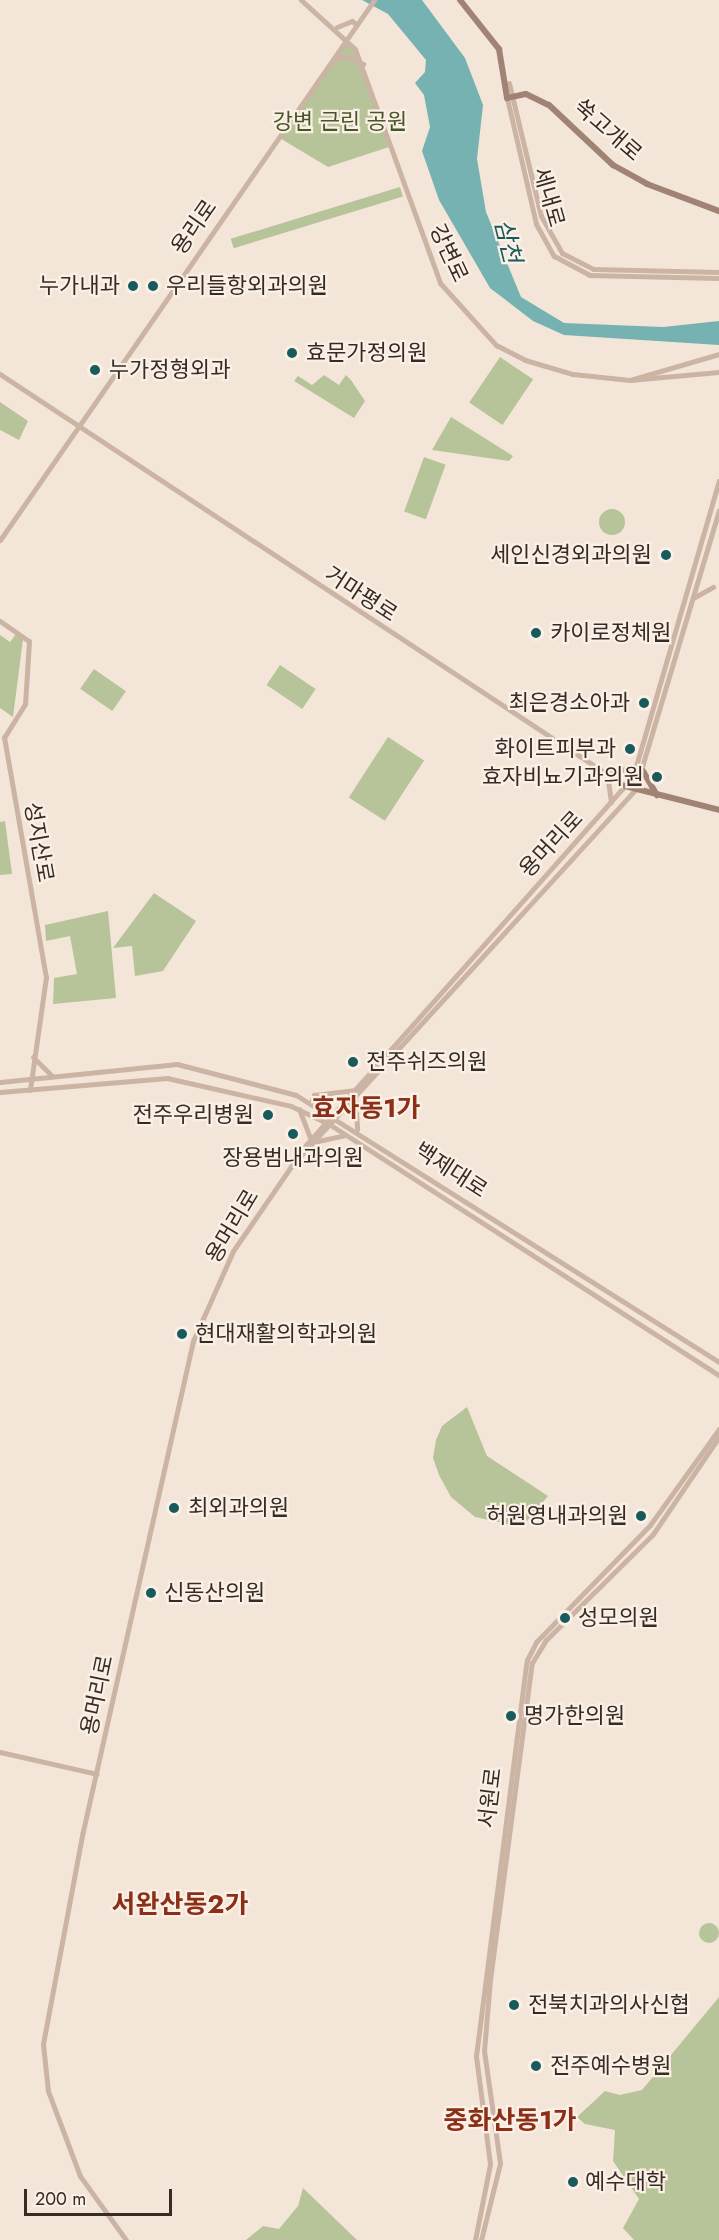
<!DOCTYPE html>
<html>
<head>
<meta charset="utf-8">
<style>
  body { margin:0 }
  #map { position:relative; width:719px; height:2240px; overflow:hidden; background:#f3e6d9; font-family:Jost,"Noto Sans KR",sans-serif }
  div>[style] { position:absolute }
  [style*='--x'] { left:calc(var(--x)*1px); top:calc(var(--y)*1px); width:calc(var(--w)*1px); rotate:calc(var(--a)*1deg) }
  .green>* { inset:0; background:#b7c398; transform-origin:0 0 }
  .round { border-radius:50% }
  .water>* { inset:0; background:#76b2b2 }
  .tertiary>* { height:5px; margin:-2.5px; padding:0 2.5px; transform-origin:2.5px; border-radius:2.5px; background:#ccb4a4 }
  .secondary>* { height:6px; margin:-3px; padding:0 3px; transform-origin:3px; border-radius:3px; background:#a08375 }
  .dots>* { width:16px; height:16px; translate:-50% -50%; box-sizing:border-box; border:3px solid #fbf0e6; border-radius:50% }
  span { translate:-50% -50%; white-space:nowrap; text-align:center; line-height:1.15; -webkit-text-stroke:4.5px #fbf0e6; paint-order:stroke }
  .park-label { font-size:22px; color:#495728 }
  .street-label { font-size:22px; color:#372b26 }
  .poi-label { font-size:22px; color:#372b26 }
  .right { translate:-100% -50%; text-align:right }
  .left { translate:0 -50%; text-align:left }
  .water-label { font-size:24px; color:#195b5c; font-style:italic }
  .quarter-label { font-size:26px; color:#8c2f19; font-weight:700 }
  .scale { position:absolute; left:24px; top:2189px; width:148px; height:27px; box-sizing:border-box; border:3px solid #372b26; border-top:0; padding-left:8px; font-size:18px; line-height:21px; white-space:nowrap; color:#372b26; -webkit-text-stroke:4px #fbf0e6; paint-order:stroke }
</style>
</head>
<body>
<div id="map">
  <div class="green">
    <div style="clip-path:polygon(348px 40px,365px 69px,389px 147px,328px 167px,278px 137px)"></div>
    <div style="left:400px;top:187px;width:10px;height:177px;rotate:73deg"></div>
    <div style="left:500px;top:357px;width:40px;height:55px;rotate:34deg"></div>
    <div style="clip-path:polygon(324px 375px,339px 385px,346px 375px,351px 380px,365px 401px,354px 418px,294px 381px,298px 376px,312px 385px)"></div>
    <div style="clip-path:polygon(0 402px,28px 421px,19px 440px,0 430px)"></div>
    <div style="clip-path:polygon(451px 417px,513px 456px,509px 461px,432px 450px)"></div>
    <div style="left:424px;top:457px;width:23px;height:58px;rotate:20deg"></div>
    <div class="round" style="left:599px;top:509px;width:26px;height:26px"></div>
    <div style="clip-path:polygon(16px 634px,23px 639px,13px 717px,0 708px,0 635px,10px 642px)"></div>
    <div style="left:280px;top:665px;width:43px;height:24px;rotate:34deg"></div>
    <div style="left:94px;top:669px;width:39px;height:24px;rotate:35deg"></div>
    <div style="left:388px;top:737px;width:43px;height:72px;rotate:33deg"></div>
    <div style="clip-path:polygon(5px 821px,12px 874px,0 875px,0 822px)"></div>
    <div style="clip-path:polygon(154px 893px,196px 921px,163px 971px,135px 976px,132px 946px,113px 948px)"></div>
    <div style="clip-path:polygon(108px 911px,116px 998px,53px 1004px,54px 978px,77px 974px,70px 936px,46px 941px,45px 925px)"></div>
    <div style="clip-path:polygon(467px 1407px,487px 1456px,548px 1496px,522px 1527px,475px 1517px,451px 1497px,439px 1475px,433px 1458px,436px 1440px,442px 1426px)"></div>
    <div class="round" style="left:699px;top:1923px;width:20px;height:20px"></div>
    <div style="clip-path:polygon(719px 1997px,719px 2240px,634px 2240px,623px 2228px,639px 2199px,613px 2161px,615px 2130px,585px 2124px,577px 2117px,605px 2091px,620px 2095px,642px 2090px)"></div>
    <div style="clip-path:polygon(303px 2188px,357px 2240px,246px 2240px,263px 2226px,279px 2229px,298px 2206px)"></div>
  </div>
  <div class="water">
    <div style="clip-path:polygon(362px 0,422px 0,465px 58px,483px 105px,477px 159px,486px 212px,521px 297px,564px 323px,663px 327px,719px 321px,719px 345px,564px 335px,533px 321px,490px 288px,439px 200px,422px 151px,430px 127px,424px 95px,415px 83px,425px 72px,426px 60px,388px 14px)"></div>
  </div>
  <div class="tertiary">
    <div style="--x:301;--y:0;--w:73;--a:42.2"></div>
    <div style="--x:355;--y:49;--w:249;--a:70"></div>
    <div style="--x:440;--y:283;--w:84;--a:47.9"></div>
    <div style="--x:496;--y:345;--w:33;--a:27"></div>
    <div style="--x:525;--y:360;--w:50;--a:16.3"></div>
    <div style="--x:573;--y:374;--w:57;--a:6"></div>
    <div style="--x:630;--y:380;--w:89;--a:-5.1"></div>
    <div style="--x:337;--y:27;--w:16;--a:-22"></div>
    <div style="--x:352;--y:21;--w:6;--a:39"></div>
    <div style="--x:334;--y:59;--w:12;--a:-14"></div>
    <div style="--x:346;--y:56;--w:19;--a:25"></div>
    <div style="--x:509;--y:83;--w:137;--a:76.5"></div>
    <div style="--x:541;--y:216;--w:43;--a:60.4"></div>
    <div style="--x:562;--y:253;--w:35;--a:27"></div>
    <div style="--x:593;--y:269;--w:126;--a:1.4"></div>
    <div style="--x:507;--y:98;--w:129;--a:77"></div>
    <div style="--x:536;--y:224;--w:37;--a:61"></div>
    <div style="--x:554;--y:256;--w:40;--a:28"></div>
    <div style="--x:589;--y:275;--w:130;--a:1.3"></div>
    <div style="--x:0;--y:374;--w:749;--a:33.39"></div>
    <div style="--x:630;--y:380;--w:93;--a:-16.3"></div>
    <div style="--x:0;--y:540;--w:657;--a:-55.29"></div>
    <div style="--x:693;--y:598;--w:23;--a:-29"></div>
    <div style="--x:0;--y:621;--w:35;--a:35"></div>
    <div style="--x:29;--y:641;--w:63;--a:93.6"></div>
    <div style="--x:25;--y:704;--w:39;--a:122"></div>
    <div style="--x:4;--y:737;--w:244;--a:80.1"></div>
    <div style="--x:46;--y:977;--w:114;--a:98.1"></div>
    <div style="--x:611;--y:802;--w:28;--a:-98"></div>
    <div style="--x:607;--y:774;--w:30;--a:-15"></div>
    <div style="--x:33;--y:1057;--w:27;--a:45"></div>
    <div style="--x:0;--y:1082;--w:178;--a:-5.8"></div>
    <div style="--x:177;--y:1064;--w:123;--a:14.6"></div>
    <div style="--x:296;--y:1095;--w:500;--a:32.26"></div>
    <div style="--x:0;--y:1092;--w:168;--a:-4.8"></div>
    <div style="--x:167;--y:1078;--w:127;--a:12.7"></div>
    <div style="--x:291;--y:1106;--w:42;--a:25.3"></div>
    <div style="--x:329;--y:1124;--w:464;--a:32.8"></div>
    <div style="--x:355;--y:1098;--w:31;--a:86"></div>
    <div style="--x:311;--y:1102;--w:8;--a:-67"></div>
    <div style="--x:314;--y:1095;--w:38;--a:-7"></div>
    <div style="--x:299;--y:1109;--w:30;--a:69"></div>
    <div style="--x:313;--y:1142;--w:33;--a:-12"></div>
    <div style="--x:297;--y:1155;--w:494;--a:-48.4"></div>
    <div style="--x:625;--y:786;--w:23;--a:-61"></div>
    <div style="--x:636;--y:766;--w:297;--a:-73.8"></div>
    <div style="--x:0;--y:1752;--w:99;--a:12.8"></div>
    <div style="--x:126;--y:2240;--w:79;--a:-125.7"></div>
    <div style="--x:80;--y:2176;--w:91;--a:-110.6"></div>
    <div style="--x:48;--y:2091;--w:47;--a:-96.1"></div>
    <div style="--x:43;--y:2044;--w:217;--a:-79.4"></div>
    <div style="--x:83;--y:1831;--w:502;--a:-77.35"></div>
    <div style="--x:193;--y:1341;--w:98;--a:-66"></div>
    <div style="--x:233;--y:1251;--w:104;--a:-55.5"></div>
    <div style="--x:292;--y:1165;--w:508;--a:-47.55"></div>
    <div style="--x:635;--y:790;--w:292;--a:-73.3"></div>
    <div style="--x:475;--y:2240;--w:77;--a:-78.8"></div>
    <div style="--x:490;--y:2164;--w:109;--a:-97.4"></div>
    <div style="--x:476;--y:2056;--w:399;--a:-82.7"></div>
    <div style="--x:527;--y:1660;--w:20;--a:-63"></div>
    <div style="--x:536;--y:1642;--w:163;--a:-45.7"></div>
    <div style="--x:650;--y:1525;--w:118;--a:-54.3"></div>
    <div style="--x:481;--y:2240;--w:79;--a:-76.1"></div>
    <div style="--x:500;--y:2163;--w:113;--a:-98.1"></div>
    <div style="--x:484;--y:2051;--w:71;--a:-85.2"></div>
    <div style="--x:490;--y:1980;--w:320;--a:-82.5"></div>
    <div style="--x:532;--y:1663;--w:27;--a:-59"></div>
    <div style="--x:546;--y:1640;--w:151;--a:-44.7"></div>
    <div style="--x:653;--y:1534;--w:117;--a:-55.8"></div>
  </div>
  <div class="secondary">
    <div style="--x:460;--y:0;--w:63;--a:51.5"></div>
    <div style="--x:499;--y:49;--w:50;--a:80.7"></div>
    <div style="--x:507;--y:98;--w:19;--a:-12"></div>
    <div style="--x:526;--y:94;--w:25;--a:26"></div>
    <div style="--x:549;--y:105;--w:88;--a:43.2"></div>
    <div style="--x:613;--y:165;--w:39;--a:29"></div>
    <div style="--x:647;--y:184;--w:77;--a:20.6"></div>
    <div style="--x:643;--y:771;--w:28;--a:60"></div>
    <div style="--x:625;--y:786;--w:97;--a:14.3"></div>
  </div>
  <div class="dots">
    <div style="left:133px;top:286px;background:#195b5c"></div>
    <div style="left:153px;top:286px;background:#195b5c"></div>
    <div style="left:292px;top:353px;background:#195b5c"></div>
    <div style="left:95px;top:370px;background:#195b5c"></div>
    <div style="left:666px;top:555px;background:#195b5c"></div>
    <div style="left:536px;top:633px;background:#195b5c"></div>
    <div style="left:644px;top:703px;background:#195b5c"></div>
    <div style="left:630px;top:749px;background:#195b5c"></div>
    <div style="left:657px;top:777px;background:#195b5c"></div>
    <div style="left:353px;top:1062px;background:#195b5c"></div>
    <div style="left:268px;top:1115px;background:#195b5c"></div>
    <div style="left:293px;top:1134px;background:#195b5c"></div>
    <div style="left:182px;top:1334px;background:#195b5c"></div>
    <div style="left:174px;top:1508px;background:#195b5c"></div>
    <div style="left:641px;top:1516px;background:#195b5c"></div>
    <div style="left:151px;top:1593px;background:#195b5c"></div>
    <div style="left:565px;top:1618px;background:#195b5c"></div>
    <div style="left:511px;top:1716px;background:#195b5c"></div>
    <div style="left:514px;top:2005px;background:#195b5c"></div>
    <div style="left:536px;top:2066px;background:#195b5c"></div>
    <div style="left:573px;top:2182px;background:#195b5c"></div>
  </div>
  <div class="park-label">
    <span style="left:340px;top:122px">강변 근린 공원</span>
  </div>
  <div class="street-label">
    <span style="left:608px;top:130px;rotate:41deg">쑥고개로</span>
    <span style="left:549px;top:197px;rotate:74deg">세내로</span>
    <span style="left:194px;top:227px;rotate:-55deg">용리로</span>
    <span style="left:449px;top:253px;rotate:65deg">강변로</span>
    <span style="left:361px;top:594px;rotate:33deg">거마평로</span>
    <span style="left:39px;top:842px;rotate:80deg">성지산로</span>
    <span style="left:551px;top:844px;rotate:-47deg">용머리로</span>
    <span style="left:451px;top:1170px;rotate:33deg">백제대로</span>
    <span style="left:232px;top:1226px;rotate:-59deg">용머리로</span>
    <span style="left:97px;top:1695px;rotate:-78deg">용머리로</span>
    <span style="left:490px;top:1798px;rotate:-83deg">서원로</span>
  </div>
  <div class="poi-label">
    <span class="right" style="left:120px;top:286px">누가내과</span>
    <span class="left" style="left:166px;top:286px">우리들항외과의원</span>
    <span class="left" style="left:306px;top:353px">효문가정의원</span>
    <span class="left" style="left:109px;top:370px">누가정형외과</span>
    <span class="right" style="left:652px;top:555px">세인신경외과의원</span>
    <span class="left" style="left:550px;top:633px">카이로정체원</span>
    <span class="right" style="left:630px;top:703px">최은경소아과</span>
    <span class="right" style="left:616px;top:749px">화이트피부과</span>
    <span class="right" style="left:644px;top:777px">효자비뇨기과의원</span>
    <span class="left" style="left:366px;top:1062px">전주쉬즈의원</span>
    <span class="right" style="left:254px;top:1115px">전주우리병원</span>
    <span style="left:293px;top:1158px">장용범내과의원</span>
    <span class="left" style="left:195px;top:1334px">현대재활의학과의원</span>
    <span class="left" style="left:188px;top:1508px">최외과의원</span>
    <span class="right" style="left:628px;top:1516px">허원영내과의원</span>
    <span class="left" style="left:164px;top:1593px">신동산의원</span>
    <span class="left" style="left:578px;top:1618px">성모의원</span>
    <span class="left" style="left:524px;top:1716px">명가한의원</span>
    <span class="left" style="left:528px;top:2005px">전북치과의사신협</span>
    <span class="left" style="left:550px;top:2066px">전주예수병원</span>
    <span class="left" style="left:585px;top:2182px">예수대학</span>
  </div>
  <div class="water-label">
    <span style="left:508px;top:241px;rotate:76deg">삼천</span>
  </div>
  <div class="quarter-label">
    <span style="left:366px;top:1109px">효자동1가</span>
    <span style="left:180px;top:1905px">서완산동2가</span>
    <span style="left:510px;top:2121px">중화산동1가</span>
  </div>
  <div class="scale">200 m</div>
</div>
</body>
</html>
